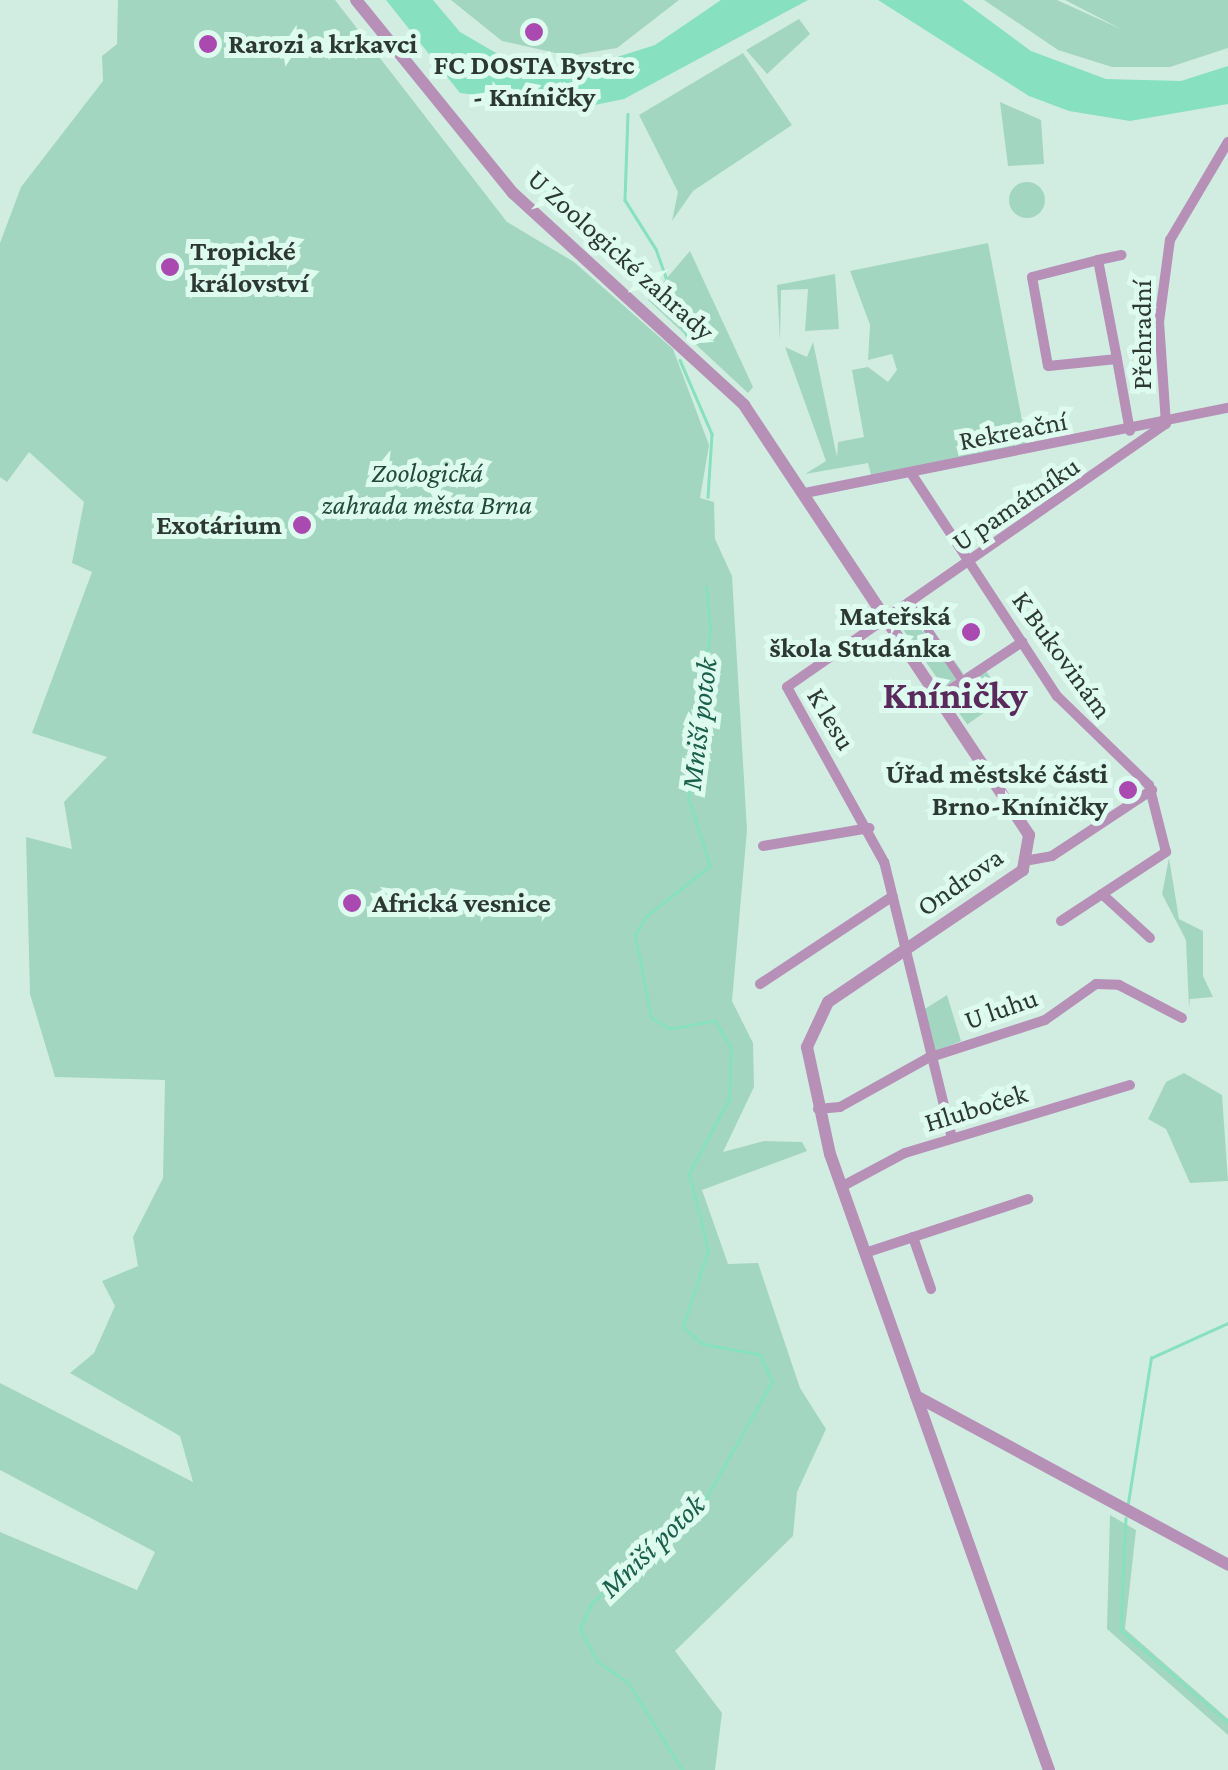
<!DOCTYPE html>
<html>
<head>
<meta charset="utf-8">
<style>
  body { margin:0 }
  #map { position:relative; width:1228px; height:1770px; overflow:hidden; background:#d1ede1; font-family:"Crimson Pro",serif }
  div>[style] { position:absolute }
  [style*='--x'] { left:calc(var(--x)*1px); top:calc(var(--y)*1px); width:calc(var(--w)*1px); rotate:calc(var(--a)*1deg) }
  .green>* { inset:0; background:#a3d6c1; transform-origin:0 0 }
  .round { border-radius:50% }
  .water>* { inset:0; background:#87e0bf }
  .stream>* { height:2.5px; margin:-1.25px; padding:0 1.25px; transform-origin:1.25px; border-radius:1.25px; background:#87e0bf }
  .pedestrian>* { height:8px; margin:-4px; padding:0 4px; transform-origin:4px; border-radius:4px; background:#b690b7 }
  .minor>* { height:10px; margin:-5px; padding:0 5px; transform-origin:5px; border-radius:5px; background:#b690b7 }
  .tertiary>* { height:12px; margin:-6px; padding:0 6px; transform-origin:6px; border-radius:6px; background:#b690b7 }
  .dots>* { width:28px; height:28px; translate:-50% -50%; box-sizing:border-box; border:5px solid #defbef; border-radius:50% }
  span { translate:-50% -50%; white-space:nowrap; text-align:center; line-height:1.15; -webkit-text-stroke:10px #defbef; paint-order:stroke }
  .poi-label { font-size:28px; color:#2d3834; font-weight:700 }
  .left { translate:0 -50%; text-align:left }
  .right { translate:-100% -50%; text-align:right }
  .street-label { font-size:28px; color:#2d3834 }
  .park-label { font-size:28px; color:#22493b; font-style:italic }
  .water-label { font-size:30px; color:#1a5f4a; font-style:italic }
  .district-label { font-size:38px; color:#5a2a5d; font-weight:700 }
</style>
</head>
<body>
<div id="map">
  <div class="green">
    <div style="clip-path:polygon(118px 0,335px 0,507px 222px,574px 262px,673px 349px,709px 445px,700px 498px,714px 502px,715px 539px,732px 576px,747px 830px,732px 1001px,753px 1043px,754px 1087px,723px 1152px,764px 1141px,802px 1142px,807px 1151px,702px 1190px,728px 1264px,758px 1263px,800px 1388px,826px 1429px,797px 1492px,793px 1536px,675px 1651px,722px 1713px,715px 1770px,0 1770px,0 1532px,137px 1590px,155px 1552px,0 1470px,0 1383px,193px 1482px,180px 1436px,70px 1373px,94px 1353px,115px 1306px,102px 1281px,138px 1266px,133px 1237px,163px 1178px,165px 1080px,55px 1077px,30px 994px,26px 837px,72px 849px,64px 802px,107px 757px,32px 733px,92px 572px,72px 563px,84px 502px,29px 452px,7px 482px,0 477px,0 243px,21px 187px,103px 81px,102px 56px,117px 44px)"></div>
    <div style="clip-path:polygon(451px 0,679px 0,617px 48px,569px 56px,502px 41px)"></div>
    <div style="clip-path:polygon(984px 0,1057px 0,1123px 30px,1065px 0,1228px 0,1228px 48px,1170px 67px,1112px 67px,1058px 50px)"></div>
    <div style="clip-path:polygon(799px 19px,810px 34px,767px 74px,746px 50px)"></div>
    <div style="clip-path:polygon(743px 53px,792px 125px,693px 191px,672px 221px,678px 192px,639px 115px)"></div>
    <div style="clip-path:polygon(1000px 102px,1041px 120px,1044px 164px,1008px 166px)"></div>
    <div class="round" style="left:1009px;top:182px;width:36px;height:36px"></div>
    <div style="clip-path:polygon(988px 243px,1027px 446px,871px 475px,868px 463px,805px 474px,826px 461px,785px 347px,807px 357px,813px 342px,837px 457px,838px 442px,864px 437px,852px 370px,868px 367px,888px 382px,897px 370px,892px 354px,868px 360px,870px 325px,850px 271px)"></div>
    <div style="clip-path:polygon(690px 251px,753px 387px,748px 393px,648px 300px)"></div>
    <div style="clip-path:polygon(835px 274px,839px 329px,805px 331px,808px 289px,781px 290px,780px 341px,777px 285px)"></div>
    <div style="left:916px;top:606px;width:83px;height:24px;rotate:55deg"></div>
    <div style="left:986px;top:671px;width:33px;height:46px;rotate:55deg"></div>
    <div style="clip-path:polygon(1169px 858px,1179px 919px,1203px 931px,1203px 976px,1213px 997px,1190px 999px,1189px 1008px,1186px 940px,1162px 894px)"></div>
    <div style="clip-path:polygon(947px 995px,961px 1041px,931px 1053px,920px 1012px)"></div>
    <div style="clip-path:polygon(1184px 1073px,1222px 1095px,1228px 1181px,1190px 1183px,1166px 1129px,1148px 1119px,1166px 1082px)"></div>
    <div style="clip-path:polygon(1110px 1515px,1136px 1530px,1125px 1629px,1228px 1719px,1228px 1735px,1107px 1629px)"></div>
  </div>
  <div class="water">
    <div style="clip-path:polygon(386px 0,433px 0,460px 32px,503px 57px,573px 71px,655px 45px,721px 0,808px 0,624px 99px,580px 108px,460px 93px)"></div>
    <div style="clip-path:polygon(878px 0,962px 0,1031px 51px,1106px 79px,1181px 81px,1228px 66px,1228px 104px,1130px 121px,1069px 111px,1029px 96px)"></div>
  </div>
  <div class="stream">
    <div style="--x:628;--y:114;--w:86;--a:92"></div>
    <div style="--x:625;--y:200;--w:58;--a:57.7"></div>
    <div style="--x:656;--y:249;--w:92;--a:70.4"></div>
    <div style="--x:680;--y:360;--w:81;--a:66.6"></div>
    <div style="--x:712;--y:434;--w:63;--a:93.6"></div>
    <div style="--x:1128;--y:1503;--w:147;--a:-81"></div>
    <div style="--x:1151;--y:1358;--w:85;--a:-24.4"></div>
    <div style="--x:1126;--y:1518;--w:112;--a:92.6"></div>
    <div style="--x:1121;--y:1630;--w:141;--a:40.7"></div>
    <div style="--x:682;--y:1770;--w:102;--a:-121.8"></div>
    <div style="--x:628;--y:1683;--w:38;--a:-145"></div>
    <div style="--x:597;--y:1661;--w:36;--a:-118"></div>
    <div style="--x:580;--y:1629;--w:27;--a:-66"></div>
    <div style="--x:591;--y:1604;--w:149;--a:-41.7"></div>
    <div style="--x:702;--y:1505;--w:142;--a:-60.4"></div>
    <div style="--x:772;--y:1382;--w:30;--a:-114"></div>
    <div style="--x:760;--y:1355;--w:59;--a:-169.3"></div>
    <div style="--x:702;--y:1344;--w:25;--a:-138"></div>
    <div style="--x:683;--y:1327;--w:81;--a:-72"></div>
    <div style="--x:708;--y:1250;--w:79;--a:-103.9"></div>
    <div style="--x:689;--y:1173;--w:84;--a:-61.6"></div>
    <div style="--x:729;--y:1099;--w:51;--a:-87.8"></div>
    <div style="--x:731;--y:1048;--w:31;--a:-121"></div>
    <div style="--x:715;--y:1021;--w:46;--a:169.9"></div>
    <div style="--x:670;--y:1029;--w:22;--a:-150"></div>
    <div style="--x:651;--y:1018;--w:84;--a:-101"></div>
    <div style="--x:635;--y:936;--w:21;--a:-62"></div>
    <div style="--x:645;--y:917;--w:83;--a:-38.1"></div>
    <div style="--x:710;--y:866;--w:71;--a:-107.9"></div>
    <div style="--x:688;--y:798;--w:169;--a:-82.5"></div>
    <div style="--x:710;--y:630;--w:43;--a:-95.3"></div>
  </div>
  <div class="pedestrian">
    <div style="--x:909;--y:601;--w:118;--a:56.4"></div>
  </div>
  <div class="minor">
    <div style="--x:1098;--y:260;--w:24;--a:-12"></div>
    <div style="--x:1117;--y:359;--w:69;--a:174.2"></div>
    <div style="--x:1048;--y:366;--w:90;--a:-100.2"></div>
    <div style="--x:1032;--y:277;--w:68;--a:-14.4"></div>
    <div style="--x:1098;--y:260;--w:101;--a:79.1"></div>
    <div style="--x:1117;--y:359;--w:73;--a:79.8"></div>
    <div style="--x:1166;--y:424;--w:102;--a:-93.9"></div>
    <div style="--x:1159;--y:322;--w:83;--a:-82.4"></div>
    <div style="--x:1170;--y:240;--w:114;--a:-59.4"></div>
    <div style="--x:911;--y:473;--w:267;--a:56.8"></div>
    <div style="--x:1057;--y:696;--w:128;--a:44.1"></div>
    <div style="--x:1149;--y:785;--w:69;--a:75.8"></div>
    <div style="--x:805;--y:493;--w:431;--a:-11.4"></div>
    <div style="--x:939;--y:697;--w:100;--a:-33.5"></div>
    <div style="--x:763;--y:846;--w:108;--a:-9.6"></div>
    <div style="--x:1030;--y:860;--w:22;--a:-10"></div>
    <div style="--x:1052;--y:856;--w:120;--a:-33.4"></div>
    <div style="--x:1102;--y:894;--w:65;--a:42.5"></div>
    <div style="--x:1061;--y:921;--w:126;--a:-33.3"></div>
    <div style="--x:760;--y:984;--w:159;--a:-33.5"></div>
    <div style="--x:818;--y:1109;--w:22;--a:-5"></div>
    <div style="--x:840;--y:1107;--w:101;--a:-29.1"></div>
    <div style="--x:928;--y:1058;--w:123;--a:-18"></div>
    <div style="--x:1045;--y:1020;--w:62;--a:-35.2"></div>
    <div style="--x:1096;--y:984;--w:23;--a:2"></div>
    <div style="--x:1119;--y:985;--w:71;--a:27.6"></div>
    <div style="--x:952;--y:1138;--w:284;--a:-103.8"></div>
    <div style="--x:884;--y:862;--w:200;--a:-119"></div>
    <div style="--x:787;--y:687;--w:461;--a:-34.8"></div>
    <div style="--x:841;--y:1187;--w:72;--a:-28"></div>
    <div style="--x:905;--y:1153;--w:235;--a:-16.8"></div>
    <div style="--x:913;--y:1237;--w:55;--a:70.9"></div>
    <div style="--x:865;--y:1253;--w:172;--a:-18.3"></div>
  </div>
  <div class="tertiary">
    <div style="--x:356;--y:0;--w:249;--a:50.9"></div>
    <div style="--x:513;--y:193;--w:314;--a:42.5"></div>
    <div style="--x:744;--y:405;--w:516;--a:56.46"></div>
    <div style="--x:1029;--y:835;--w:36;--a:100"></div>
    <div style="--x:1023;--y:870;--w:235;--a:145.9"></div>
    <div style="--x:828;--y:1002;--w:50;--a:115"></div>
    <div style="--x:807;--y:1047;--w:109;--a:77.9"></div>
    <div style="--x:830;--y:1154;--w:654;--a:70.43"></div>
    <div style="--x:916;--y:1396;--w:355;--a:28.4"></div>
  </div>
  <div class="dots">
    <div style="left:534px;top:32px;background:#aa49b0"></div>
    <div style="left:208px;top:44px;background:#aa49b0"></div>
    <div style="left:170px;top:267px;background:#aa49b0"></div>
    <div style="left:302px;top:525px;background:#aa49b0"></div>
    <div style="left:971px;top:632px;background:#aa49b0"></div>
    <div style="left:1128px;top:790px;background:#aa49b0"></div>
    <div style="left:352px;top:903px;background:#aa49b0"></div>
  </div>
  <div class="poi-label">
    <span class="left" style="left:228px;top:44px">Rarozi a krkavci</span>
    <span style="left:534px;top:81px">FC DOSTA Bystrc<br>- Kníničky</span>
    <span class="left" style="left:190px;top:267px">Tropické<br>království</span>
    <span class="right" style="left:282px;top:525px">Exotárium</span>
    <span class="right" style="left:951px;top:632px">Mateřská<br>škola Studánka</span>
    <span class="right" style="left:1108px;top:790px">Úřad městské části<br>Brno-Kníničky</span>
    <span class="left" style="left:372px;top:903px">Africká vesnice</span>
  </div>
  <div class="street-label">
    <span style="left:621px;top:255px;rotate:42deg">U Zoologické zahrady</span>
    <span style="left:1142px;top:335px;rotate:-90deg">Přehradní</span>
    <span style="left:1013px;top:431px;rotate:-11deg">Rekreační</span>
    <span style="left:1016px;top:504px;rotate:-34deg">U památníku</span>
    <span style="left:1062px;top:655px;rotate:54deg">K Bukovinám</span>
    <span style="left:831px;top:719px;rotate:59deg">K lesu</span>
    <span style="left:960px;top:882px;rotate:-35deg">Ondrova</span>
    <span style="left:1001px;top:1009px;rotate:-19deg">U luhu</span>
    <span style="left:976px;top:1108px;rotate:-17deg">Hluboček</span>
  </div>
  <div class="park-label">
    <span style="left:427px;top:489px">Zoologická<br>zahrada města Brna</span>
  </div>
  <div class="water-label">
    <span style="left:699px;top:724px;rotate:-83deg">Mniší potok</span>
    <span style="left:652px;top:1546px;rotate:-44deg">Mniší potok</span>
  </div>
  <div class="district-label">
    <span style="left:955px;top:696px">Kníničky</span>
  </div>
</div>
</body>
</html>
